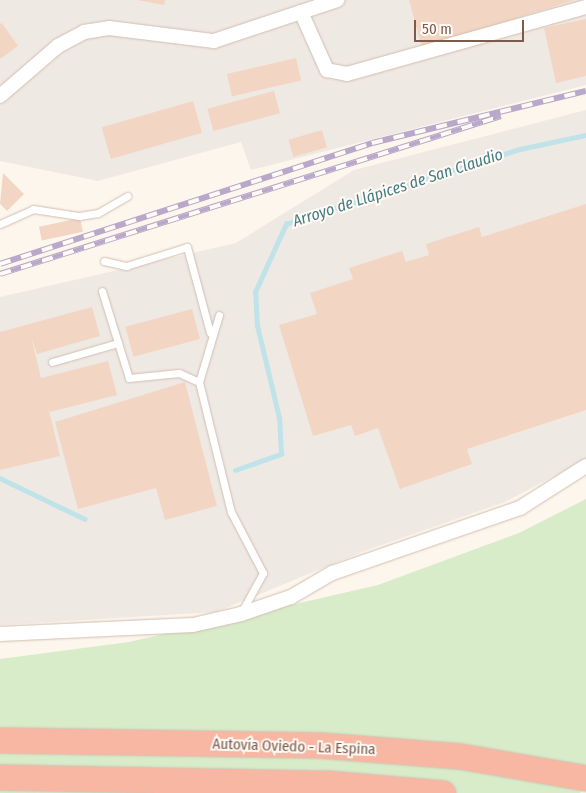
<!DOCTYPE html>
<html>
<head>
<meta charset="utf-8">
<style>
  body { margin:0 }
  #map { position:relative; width:586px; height:793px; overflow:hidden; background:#fdf6ec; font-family:"Fira Sans Condensed",sans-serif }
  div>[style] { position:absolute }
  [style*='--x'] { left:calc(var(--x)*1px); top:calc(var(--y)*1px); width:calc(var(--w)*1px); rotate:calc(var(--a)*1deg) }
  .industrial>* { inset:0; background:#efe9e4 }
  .green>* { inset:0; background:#d8ecc9 }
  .stream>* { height:4.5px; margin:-2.25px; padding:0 2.25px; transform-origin:2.25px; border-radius:2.25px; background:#bfe3e8 }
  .building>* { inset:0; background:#f3d5c3; transform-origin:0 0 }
  .roads { filter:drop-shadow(0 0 1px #d1beb0) drop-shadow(0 0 1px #d1beb0) }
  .lane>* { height:7px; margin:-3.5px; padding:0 3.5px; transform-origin:3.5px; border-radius:3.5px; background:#fff }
  .street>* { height:14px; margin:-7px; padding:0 7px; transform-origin:7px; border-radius:7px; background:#fff }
  .highway>* { height:25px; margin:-12.5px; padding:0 12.5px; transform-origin:12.5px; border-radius:12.5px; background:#f7b7a3 }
  .rail>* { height:5.5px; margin-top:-2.75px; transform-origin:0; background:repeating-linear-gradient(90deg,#fffaf3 0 11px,#b9a8c9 0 22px); box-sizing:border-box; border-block:1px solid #b9a8c9 }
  span { translate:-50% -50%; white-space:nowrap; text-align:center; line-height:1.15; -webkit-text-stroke:4px #fffaf3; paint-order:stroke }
  .street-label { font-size:15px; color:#7a5c4d }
  .water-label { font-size:16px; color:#437c86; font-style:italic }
  .scale { position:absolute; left:414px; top:20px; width:110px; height:22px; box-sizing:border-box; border:2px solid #7a5c4d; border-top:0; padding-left:6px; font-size:15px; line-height:18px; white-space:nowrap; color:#7a5c4d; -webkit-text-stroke:4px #fffaf3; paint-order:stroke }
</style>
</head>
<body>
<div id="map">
  <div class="industrial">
    <div style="clip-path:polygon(0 0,586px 0,586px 85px,251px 170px,241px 142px,98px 181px,0 161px)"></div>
    <div style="clip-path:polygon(586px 110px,586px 459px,505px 502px,367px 550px,216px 612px,0 625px,0 297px,236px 243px,354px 170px)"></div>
  </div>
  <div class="green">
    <div style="clip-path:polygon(586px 499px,586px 783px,580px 793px,0 793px,0 659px,129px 642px,378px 585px,519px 533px)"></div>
  </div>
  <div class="stream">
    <div style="--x:235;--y:470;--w:49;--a:-19.2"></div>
    <div style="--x:281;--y:454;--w:36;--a:-93"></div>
    <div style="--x:279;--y:418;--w:95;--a:-103.4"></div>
    <div style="--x:257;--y:326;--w:34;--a:-93"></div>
    <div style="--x:255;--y:292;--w:75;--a:-65.5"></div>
    <div style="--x:286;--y:224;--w:246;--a:-17.8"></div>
    <div style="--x:520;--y:149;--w:67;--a:-12"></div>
    <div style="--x:0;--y:478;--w:94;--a:25.8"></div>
  </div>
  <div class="building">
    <div style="clip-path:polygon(137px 0,165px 0,164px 5px)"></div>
    <div style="clip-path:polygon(409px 0,574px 0,422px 48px)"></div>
    <div style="clip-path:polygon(586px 19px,586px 76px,556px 83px,544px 28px)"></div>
    <div style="clip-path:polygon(2px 23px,18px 46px,0 59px,0 24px)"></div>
    <div style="left:296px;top:58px;width:23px;height:71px;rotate:77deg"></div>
    <div style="left:274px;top:91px;width:23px;height:69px;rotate:75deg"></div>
    <div style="left:193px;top:101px;width:33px;height:95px;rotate:74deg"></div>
    <div style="left:322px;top:130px;width:18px;height:35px;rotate:74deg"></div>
    <div style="clip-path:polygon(3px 173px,24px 194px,7px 211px,0 204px)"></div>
    <div style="clip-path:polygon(586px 204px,586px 410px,467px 449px,472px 464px,400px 489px,378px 428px,355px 436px,351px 425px,313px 436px,279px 325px,317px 314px,310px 293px,353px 279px,349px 268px,402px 251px,406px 262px,429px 255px,426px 244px,479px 227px,482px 237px)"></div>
    <div style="left:80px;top:218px;width:14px;height:42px;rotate:78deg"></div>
    <div style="clip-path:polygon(92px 307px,100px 336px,37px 354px,31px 336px,41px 378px,108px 361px,117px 395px,50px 412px,48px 406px,60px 456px,0 470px,0 332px)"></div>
    <div style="left:192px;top:309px;width:31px;height:69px;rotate:75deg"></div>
    <div style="clip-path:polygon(185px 382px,217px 506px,165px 520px,156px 488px,78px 509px,55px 422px)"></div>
  </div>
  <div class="roads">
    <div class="lane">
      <div style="--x:0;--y:224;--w:36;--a:-24"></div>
      <div style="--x:33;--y:209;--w:47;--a:8.7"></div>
      <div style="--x:79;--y:216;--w:19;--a:-9"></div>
      <div style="--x:98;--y:213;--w:34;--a:-30"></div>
      <div style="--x:104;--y:261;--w:23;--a:13"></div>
      <div style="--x:126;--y:266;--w:64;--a:-17.3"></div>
      <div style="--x:187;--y:247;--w:89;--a:75"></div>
      <div style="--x:102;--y:291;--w:91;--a:72.8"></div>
      <div style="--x:129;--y:378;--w:50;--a:-5.7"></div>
      <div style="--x:179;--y:373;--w:22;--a:24"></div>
      <div style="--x:219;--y:315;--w:70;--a:106.6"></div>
      <div style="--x:199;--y:382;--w:134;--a:76.2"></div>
      <div style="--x:231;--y:512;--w:69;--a:62.3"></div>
      <div style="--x:263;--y:573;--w:46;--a:118.8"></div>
      <div style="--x:52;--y:362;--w:69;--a:-16.1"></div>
    </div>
    <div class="street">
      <div style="--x:301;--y:12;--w:64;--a:65.9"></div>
      <div style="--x:327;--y:70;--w:20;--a:11"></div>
      <div style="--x:347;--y:74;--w:248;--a:-15.7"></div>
      <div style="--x:0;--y:96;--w:77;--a:-40.8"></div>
      <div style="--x:58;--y:46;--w:30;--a:-28"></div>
      <div style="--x:84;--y:32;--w:25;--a:-9"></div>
      <div style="--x:109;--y:28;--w:106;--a:7.1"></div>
      <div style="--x:214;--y:41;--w:130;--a:-18.4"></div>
      <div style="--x:0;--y:634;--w:193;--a:-2.7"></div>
      <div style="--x:193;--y:625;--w:49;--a:-12.9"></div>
      <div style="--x:241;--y:614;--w:53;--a:-18.8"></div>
      <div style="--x:291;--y:597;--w:48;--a:-30.3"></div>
      <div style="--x:332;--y:573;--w:199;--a:-19.1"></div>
      <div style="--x:520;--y:508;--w:78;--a:-32.5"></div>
    </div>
    <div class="highway">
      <div style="--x:0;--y:740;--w:320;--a:0.9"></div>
      <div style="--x:320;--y:745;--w:140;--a:4.5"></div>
      <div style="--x:460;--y:756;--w:128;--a:9.9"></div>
      <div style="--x:0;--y:777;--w:325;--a:1.1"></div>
      <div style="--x:325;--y:783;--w:118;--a:4.8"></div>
    </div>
  </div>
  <div class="rail">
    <div style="--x:0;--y:264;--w:391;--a:-18"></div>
    <div style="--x:372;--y:143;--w:220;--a:-13.7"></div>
    <div style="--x:0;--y:274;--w:525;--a:-17.5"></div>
  </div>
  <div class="street-label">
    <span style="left:294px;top:747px;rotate:2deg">Autovía Oviedo - La Espina</span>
  </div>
  <div class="water-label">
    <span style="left:398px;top:188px;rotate:-18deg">Arroyo de Llápices de San Claudio</span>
  </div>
  <div class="scale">50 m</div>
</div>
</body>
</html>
